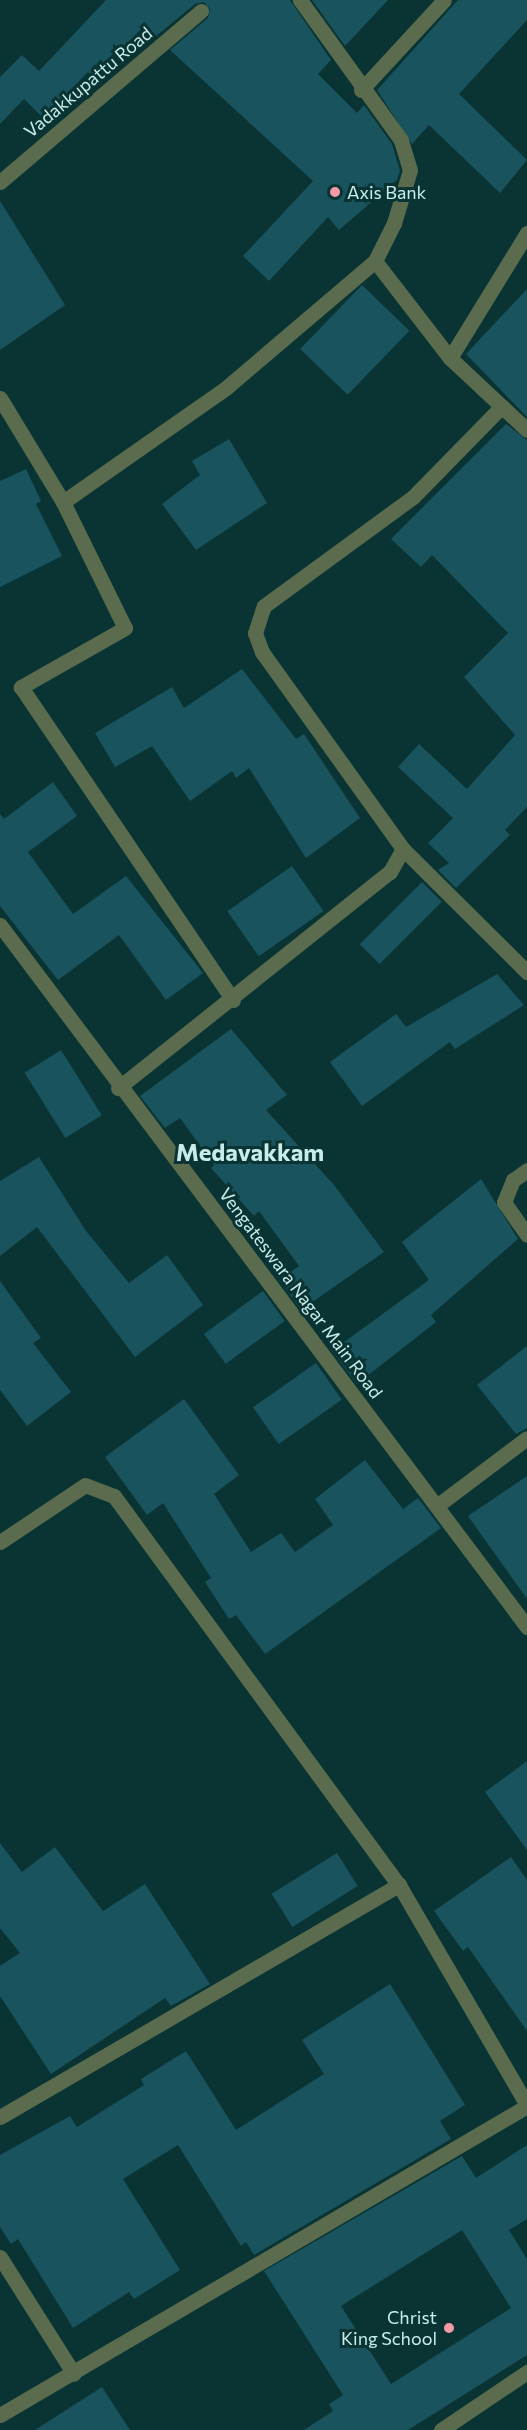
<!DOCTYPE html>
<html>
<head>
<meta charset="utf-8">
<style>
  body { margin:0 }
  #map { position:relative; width:527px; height:2430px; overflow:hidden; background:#093433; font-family:Commissioner,sans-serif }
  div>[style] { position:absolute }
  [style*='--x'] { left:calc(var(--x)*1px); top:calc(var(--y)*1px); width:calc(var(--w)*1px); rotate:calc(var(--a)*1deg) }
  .building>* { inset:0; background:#19535e; transform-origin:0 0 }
  .street>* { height:15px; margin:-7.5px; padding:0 7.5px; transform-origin:7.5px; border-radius:7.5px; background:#5a6c4d }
  .dots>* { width:16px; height:16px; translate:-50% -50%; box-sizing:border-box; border:3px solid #093433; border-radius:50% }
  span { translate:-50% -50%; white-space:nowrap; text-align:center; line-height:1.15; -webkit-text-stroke:6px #093433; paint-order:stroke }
  .street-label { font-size:18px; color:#c8ecea }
  .poi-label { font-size:18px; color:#c8ecea }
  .left { translate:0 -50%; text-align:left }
  .right { translate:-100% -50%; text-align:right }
  .district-label { font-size:24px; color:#c8ecea; font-weight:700 }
</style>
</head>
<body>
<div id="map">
  <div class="building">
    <div style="clip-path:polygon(106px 0,290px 0,331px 60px,318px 74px,357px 113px,364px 105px,392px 144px,400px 171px,397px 180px,339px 230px,328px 217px,269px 281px,243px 256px,313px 181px,170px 50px,208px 18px,210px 9px,204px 2px,195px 4px,155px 37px,144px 26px,94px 77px,88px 72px,43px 118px,24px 99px,0 124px,0 77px,22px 55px,39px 71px)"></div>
    <div style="clip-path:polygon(312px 0,388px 0,345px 46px)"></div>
    <div style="clip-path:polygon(458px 0,527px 0,527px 20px,459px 94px,527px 160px,500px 193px,429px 125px,412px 144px,377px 90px)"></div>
    <div style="clip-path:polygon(0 201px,65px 305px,0 350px)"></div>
    <div style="left:362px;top:285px;width:66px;height:89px;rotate:44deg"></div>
    <div style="clip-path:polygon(527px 289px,527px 417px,466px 354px)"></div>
    <div style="clip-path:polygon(506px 424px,527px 440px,527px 807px,505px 830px,510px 835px,456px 888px,438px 870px,449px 863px,428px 843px,453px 818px,398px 767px,419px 744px,467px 789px,515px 735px,464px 677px,508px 633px,432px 555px,421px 567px,391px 539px)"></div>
    <div style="clip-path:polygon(229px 439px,267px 503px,196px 550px,162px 504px,200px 475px,192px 461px)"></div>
    <div style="clip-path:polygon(26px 469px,41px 501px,36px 504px,62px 556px,0 587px,0 481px)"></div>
    <div style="clip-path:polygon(242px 669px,296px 739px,304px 734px,360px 818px,306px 858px,249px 768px,236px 778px,232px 771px,190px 801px,152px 746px,115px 767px,95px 733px,172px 687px,184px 708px)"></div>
    <div style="clip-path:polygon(53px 782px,77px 816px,28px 852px,73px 914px,126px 876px,203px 973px,166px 1000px,119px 935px,58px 980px,0 906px,0 814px,4px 819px)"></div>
    <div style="left:292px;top:866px;width:55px;height:79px;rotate:55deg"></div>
    <div style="left:422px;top:882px;width:28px;height:88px;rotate:45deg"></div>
    <div style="clip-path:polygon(497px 974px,524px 1005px,455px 1049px,450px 1042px,362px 1106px,330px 1062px,396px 1014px,406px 1027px)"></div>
    <div style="clip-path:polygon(231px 1029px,287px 1095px,266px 1110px,334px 1185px,384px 1252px,301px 1310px,279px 1280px,299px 1266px,259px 1211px,254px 1216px,211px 1168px,214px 1165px,180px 1118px,165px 1128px,140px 1096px)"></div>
    <div style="left:61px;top:1050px;width:77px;height:43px;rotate:58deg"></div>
    <div style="clip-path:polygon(39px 1157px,86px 1231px,129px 1283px,167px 1255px,203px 1305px,135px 1357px,37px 1227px,0 1256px,0 1181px)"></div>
    <div style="clip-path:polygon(481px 1179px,518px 1239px,431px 1315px,436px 1322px,357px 1384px,332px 1351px,429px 1280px,402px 1242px)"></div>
    <div style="clip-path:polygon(0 1281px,41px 1338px,33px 1343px,71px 1392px,27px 1426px,0 1390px)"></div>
    <div style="left:263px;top:1291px;width:37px;height:73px;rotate:54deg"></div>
    <div style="clip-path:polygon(527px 1346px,527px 1428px,516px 1434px,477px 1385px)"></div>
    <div style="left:316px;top:1363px;width:45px;height:77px;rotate:55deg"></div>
    <div style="clip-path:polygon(184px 1399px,239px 1475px,214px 1494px,251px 1552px,281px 1533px,295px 1552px,333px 1525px,315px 1499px,365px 1460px,403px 1509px,418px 1498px,441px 1528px,265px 1654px,236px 1615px,229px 1619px,205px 1582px,211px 1578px,163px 1503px,147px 1515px,105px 1457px)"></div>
    <div style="clip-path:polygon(527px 1476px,527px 1599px,468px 1516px)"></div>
    <div style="clip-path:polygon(527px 1761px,527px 1850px,485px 1792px)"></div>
    <div style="clip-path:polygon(0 1843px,22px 1872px,55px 1847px,103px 1911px,145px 1884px,210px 1984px,171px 2006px,165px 1998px,51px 2074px,0 1996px,0 1966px,20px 1953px,0 1928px)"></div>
    <div style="left:337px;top:1853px;width:39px;height:77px;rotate:58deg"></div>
    <div style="clip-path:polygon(511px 1857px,527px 1880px,527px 2031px,468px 1947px,463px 1951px,434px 1911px)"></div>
    <div style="clip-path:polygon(390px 1984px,465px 2105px,440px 2121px,451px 2139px,254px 2255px,246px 2242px,241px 2246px,178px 2145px,123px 2179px,180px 2270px,134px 2299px,129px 2292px,73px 2328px,18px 2239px,11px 2244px,0 2227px,0 2155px,70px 2116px,77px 2127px,144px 2085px,141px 2079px,186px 2051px,236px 2130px,324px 2074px,302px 2040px)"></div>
    <div style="clip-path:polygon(evenodd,527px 2145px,527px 2219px,509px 2230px,527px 2259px,527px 2355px,408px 2430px,304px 2430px,333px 2411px,329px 2404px,343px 2395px,264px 2271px,462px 2156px,476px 2178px,527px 2145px,462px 2230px,511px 2308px,391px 2384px,341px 2306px,462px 2230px)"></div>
    <div style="clip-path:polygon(102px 2387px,130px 2430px,35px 2430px)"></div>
  </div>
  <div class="street">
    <div style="--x:361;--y:90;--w:122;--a:-47.3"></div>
    <div style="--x:0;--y:182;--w:264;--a:-40.4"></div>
    <div style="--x:375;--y:261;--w:123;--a:52.3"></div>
    <div style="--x:450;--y:358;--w:105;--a:43.1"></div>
    <div style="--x:450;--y:358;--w:147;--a:-58.4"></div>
    <div style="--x:0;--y:398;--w:122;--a:58.8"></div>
    <div style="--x:63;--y:502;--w:140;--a:63.8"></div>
    <div style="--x:125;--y:628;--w:120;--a:150.4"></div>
    <div style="--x:21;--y:687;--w:378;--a:55.9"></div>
    <div style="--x:63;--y:502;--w:200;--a:-35"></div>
    <div style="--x:227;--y:387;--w:194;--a:-40.4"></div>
    <div style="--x:375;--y:261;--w:42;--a:-63.4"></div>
    <div style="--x:394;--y:223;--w:55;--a:-73.2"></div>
    <div style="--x:410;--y:170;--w:31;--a:-107"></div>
    <div style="--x:401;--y:140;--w:173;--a:-125.8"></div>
    <div style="--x:403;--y:849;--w:175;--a:44.8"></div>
    <div style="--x:0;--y:925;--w:878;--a:53.1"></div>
    <div style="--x:118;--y:1088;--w:347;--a:-38.5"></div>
    <div style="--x:390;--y:872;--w:26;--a:-61"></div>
    <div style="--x:403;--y:849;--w:242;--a:-125.6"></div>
    <div style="--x:262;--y:652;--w:20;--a:-110"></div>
    <div style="--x:255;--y:633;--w:28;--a:-72"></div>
    <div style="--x:264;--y:606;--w:185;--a:-36.2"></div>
    <div style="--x:413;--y:497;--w:127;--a:-45.6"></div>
    <div style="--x:527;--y:1170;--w:17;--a:144"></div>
    <div style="--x:513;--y:1180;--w:24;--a:112"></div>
    <div style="--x:504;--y:1202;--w:40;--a:55.1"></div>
    <div style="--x:438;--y:1505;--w:111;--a:-37"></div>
    <div style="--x:0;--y:1542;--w:102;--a:-33.8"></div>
    <div style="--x:85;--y:1485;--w:31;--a:21"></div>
    <div style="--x:114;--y:1496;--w:482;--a:53.8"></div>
    <div style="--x:399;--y:1885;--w:255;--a:59.8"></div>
    <div style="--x:0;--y:2117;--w:462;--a:-30.2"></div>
    <div style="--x:0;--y:2257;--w:138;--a:57.7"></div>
    <div style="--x:0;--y:2415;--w:611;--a:-30.38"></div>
    <div style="--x:441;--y:2430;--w:104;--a:-34"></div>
  </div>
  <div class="dots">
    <div style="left:335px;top:192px;background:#f49aa4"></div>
    <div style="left:449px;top:2328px;background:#f49aa4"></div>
  </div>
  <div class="street-label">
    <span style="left:88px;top:82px;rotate:-40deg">Vadakkupattu Road</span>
    <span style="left:301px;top:1293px;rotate:53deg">Vengateswara Nagar Main Road</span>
  </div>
  <div class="poi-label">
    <span class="left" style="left:347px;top:192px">Axis Bank</span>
    <span class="right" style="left:437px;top:2328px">Christ<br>King School</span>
  </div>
  <div class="district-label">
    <span style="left:250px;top:1152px">Medavakkam</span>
  </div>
</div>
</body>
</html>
